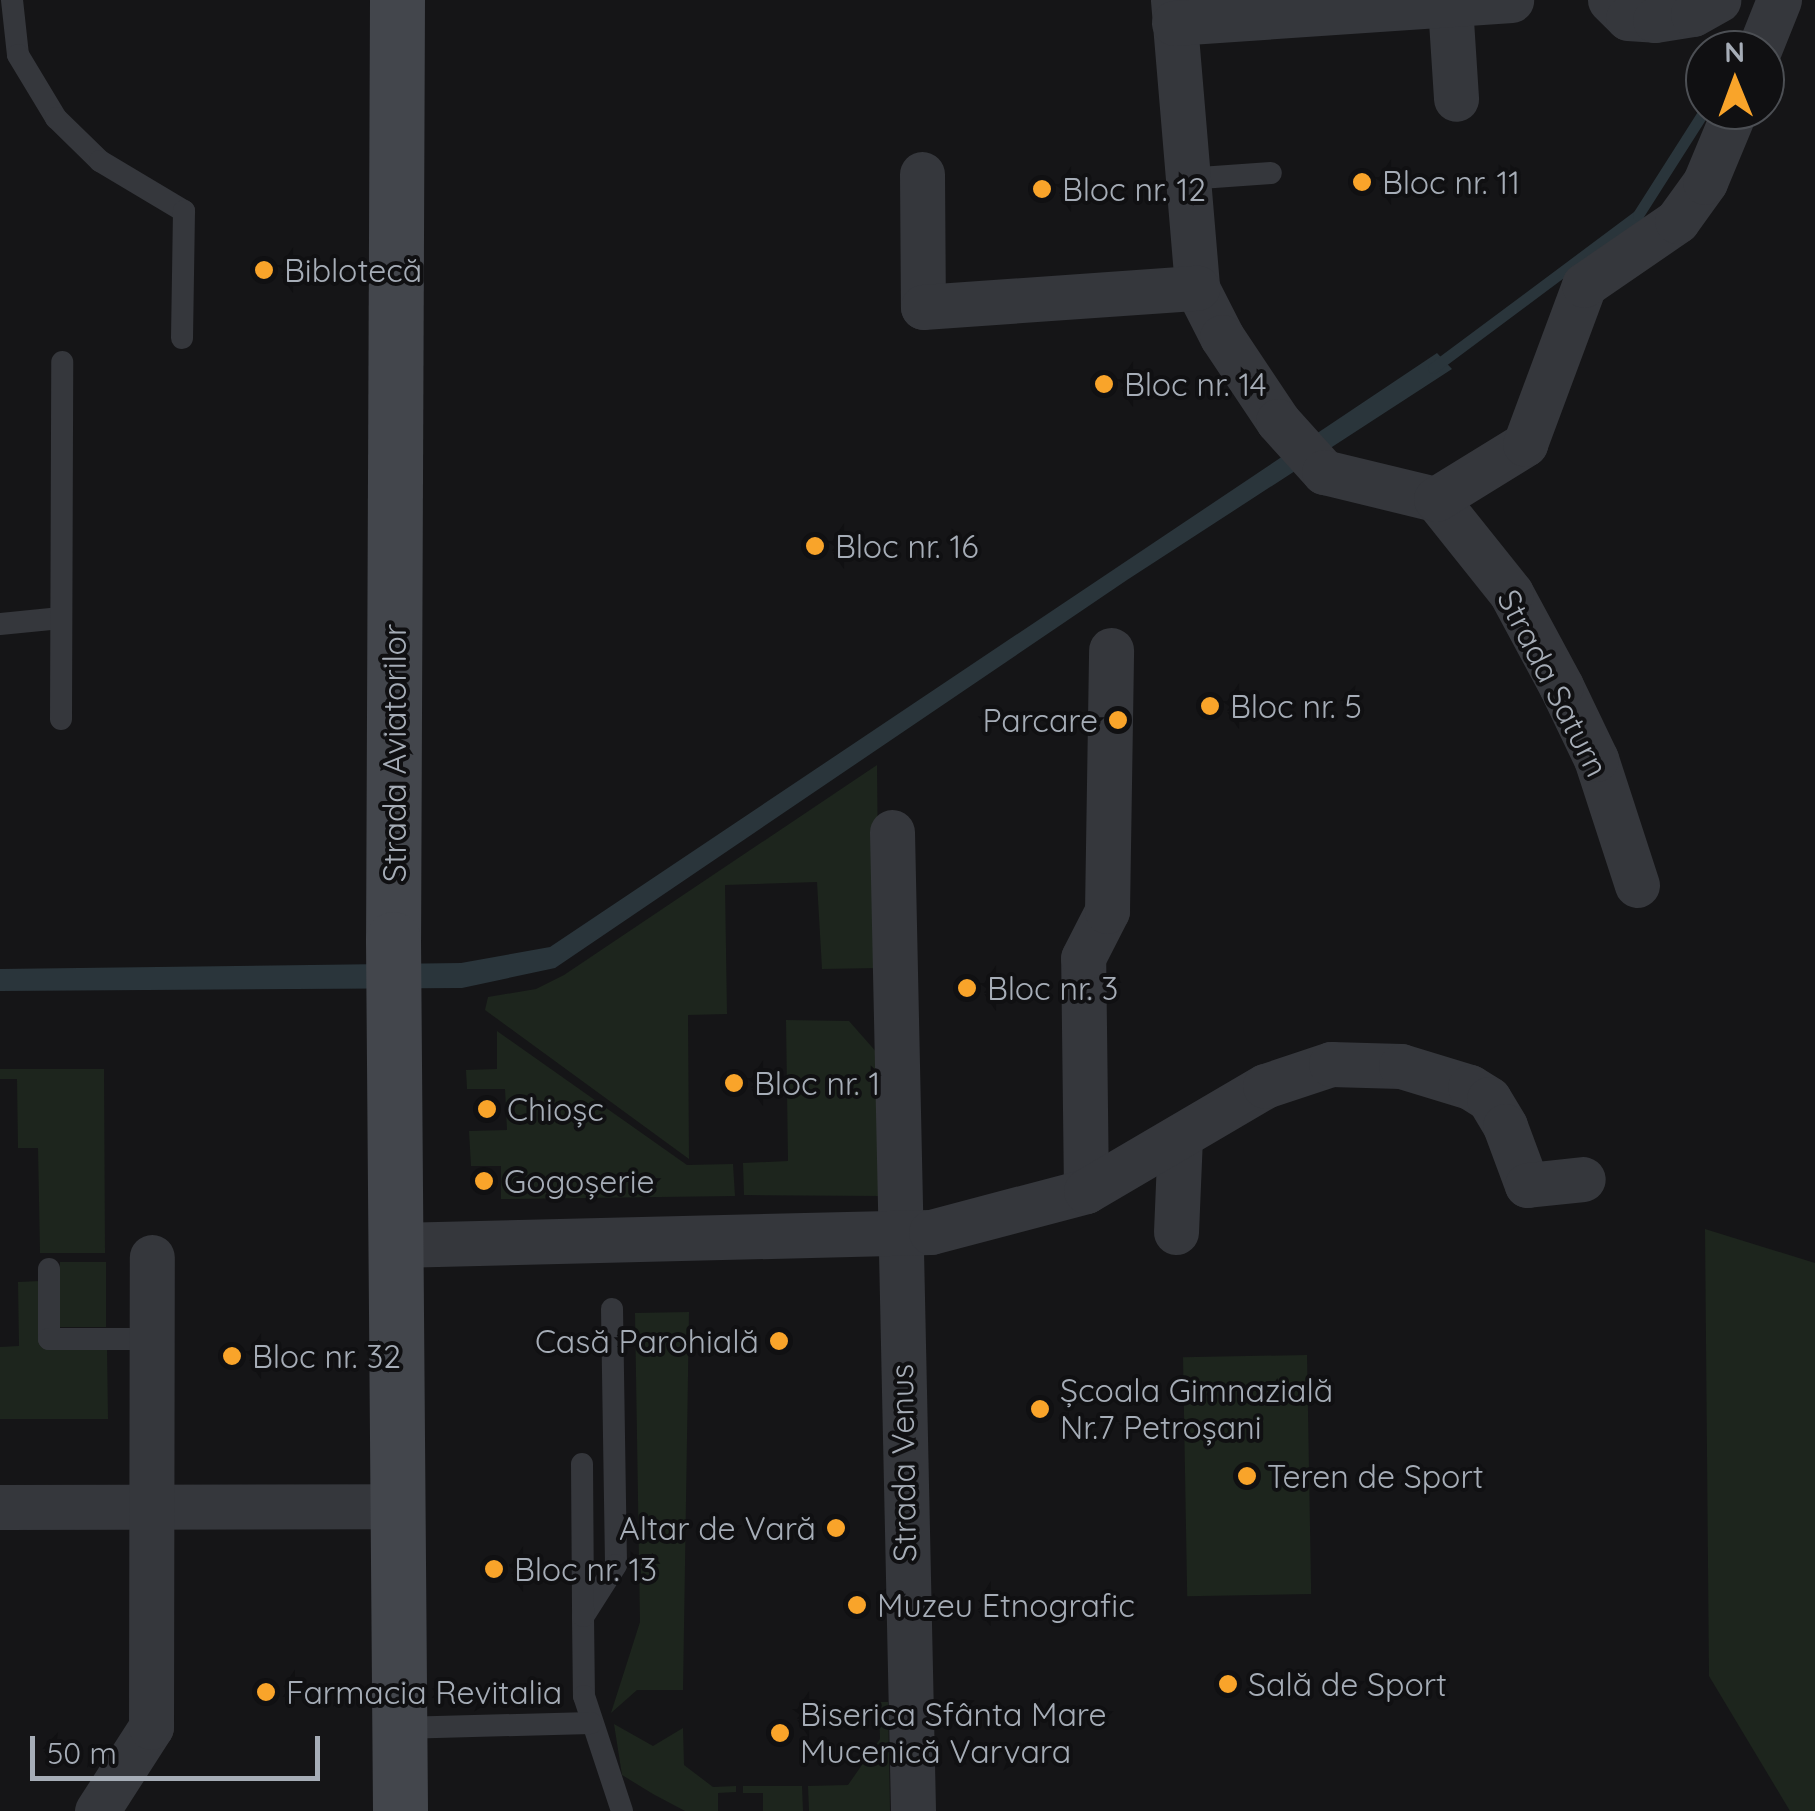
<!DOCTYPE html>
<html>
<head>
<meta charset="utf-8">
<style>
  body { margin:0 }
  #map { position:relative; width:1815px; height:1811px; overflow:hidden; background:#151517; font-family:Quicksand,sans-serif }
  div>[style] { position:absolute }
  [style*='--x'] { left:calc(var(--x)*1px); top:calc(var(--y)*1px); width:calc(var(--w)*1px); rotate:calc(var(--a)*1deg) }
  .green>* { inset:0; background:#1d251d; transform-origin:0 0 }
  .water>* { inset:0; background:#2a353b }
  .stream>* { height:11px; margin:-5.5px; padding:0 5.5px; transform-origin:5.5px; border-radius:5.5px; background:#2a353b }
  .lane>* { height:22px; margin:-11px; padding:0 11px; transform-origin:11px; border-radius:11px; background:#35373c }
  .street>* { height:45px; margin:-22.5px; padding:0 22.5px; transform-origin:22.5px; border-radius:22.5px; background:#35373c }
  .secondary>* { height:55px; margin:-27.5px; padding:0 27.5px; transform-origin:27.5px; border-radius:27.5px; background:#43464c }
  .dots>* { width:28px; height:28px; translate:-50% -50%; box-sizing:border-box; border:5px solid #101012; border-radius:50% }
  span { translate:-50% -50%; white-space:nowrap; text-align:center; line-height:1.15; -webkit-text-stroke:8px #101012; paint-order:stroke }
  .poi-label { font-size:32px; color:#a6adb7 }
  .left { translate:0 -50%; text-align:left }
  .right { translate:-100% -50%; text-align:right }
  .street-label { font-size:32px; color:#a6adb7 }
  .north { position:absolute; left:1685px; top:30px; width:100px; height:100px; box-sizing:border-box; background:#101012; border:2px solid #4c4f54; border-radius:50%; rotate:359deg; font-size:28px; font-weight:700; line-height:40px; text-align:center; color:#a6adb7 }
  .north::after { content:''; display:block; margin:auto; width:35px; height:45px; background:#f9a42a; clip-path:polygon(50% 0,100% 100%,50% 72%,0 100%) }
  .scale { position:absolute; left:30px; top:1736px; width:290px; height:45px; box-sizing:border-box; border:5px solid #a6adb7; border-top:0; padding-left:12px; font-size:30px; line-height:35px; white-space:nowrap; color:#a6adb7; -webkit-text-stroke:8px #101012; paint-order:stroke }
</style>
</head>
<body>
<div id="map">
  <div class="green">
    <div style="clip-path:polygon(877px 765px,879px 968px,822px 969px,817px 882px,725px 885px,727px 1014px,688px 1015px,689px 1159px,485px 1010px,488px 997px,536px 989px,564px 975px)"></div>
    <div style="clip-path:polygon(786px 1020px,849px 1021px,879px 1055px,882px 1196px,744px 1195px,743px 1163px,788px 1161px)"></div>
    <div style="clip-path:polygon(497px 1031px,687px 1165px,733px 1164px,735px 1196px,501px 1199px,501px 1166px,471px 1166px,469px 1131px,507px 1130px,505px 1089px,467px 1089px,466px 1070px,497px 1069px)"></div>
    <div style="clip-path:polygon(0 1069px,104px 1069px,105px 1253px,40px 1253px,38px 1148px,18px 1148px,17px 1079px,0 1079px)"></div>
    <div style="clip-path:polygon(1705px 1229px,1815px 1263px,1815px 1811px,1790px 1811px,1709px 1676px)"></div>
    <div style="left:60px;top:1262px;width:46px;height:65px"></div>
    <div style="clip-path:polygon(40px 1281px,42px 1345px,107px 1347px,108px 1419px,0 1419px,0 1347px,19px 1346px,18px 1282px)"></div>
    <div style="clip-path:polygon(689px 1312px,683px 1690px,637px 1690px,611px 1713px,640px 1622px,635px 1313px)"></div>
    <div style="left:1307px;top:1355px;width:239px;height:124px;rotate:89deg"></div>
    <div style="clip-path:polygon(879px 1702px,888px 1702px,890px 1811px,809px 1811px,808px 1786px,848px 1785px,880px 1739px)"></div>
    <div style="clip-path:polygon(614px 1724px,653px 1746px,683px 1728px,684px 1765px,713px 1787px,736px 1786px,736px 1792px,718px 1793px,718px 1811px,685px 1811px,653px 1794px,622px 1775px)"></div>
    <div style="clip-path:polygon(743px 1786px,802px 1786px,803px 1811px,763px 1811px,763px 1793px,743px 1793px)"></div>
  </div>
  <div class="water">
    <div style="clip-path:polygon(1437px 353px,1452px 369px,1127px 580px,555px 968px,462px 988px,0 991px,0 969px,461px 963px,550px 947px)"></div>
  </div>
  <div class="stream">
    <div style="--x:1433;--y:368;--w:256;--a:-36.7"></div>
    <div style="--x:1638;--y:215;--w:125;--a:-57.5"></div>
  </div>
  <div class="lane">
    <div style="--x:12;--y:0;--w:55;--a:83.8"></div>
    <div style="--x:18;--y:55;--w:74;--a:58.9"></div>
    <div style="--x:56;--y:118;--w:62;--a:44.3"></div>
    <div style="--x:100;--y:161;--w:98;--a:30.8"></div>
    <div style="--x:184;--y:211;--w:127;--a:90.9"></div>
    <div style="--x:1186;--y:179;--w:85;--a:-4"></div>
    <div style="--x:0;--y:624;--w:61;--a:-5.6"></div>
    <div style="--x:61;--y:719;--w:357;--a:-89.8"></div>
    <div style="--x:49;--y:1269;--w:70;--a:90"></div>
    <div style="--x:49;--y:1339;--w:102;--a:0"></div>
    <div style="--x:612;--y:1309;--w:256;--a:89.1"></div>
    <div style="--x:616;--y:1565;--w:62;--a:122.4"></div>
    <div style="--x:583;--y:1617;--w:79;--a:89.3"></div>
    <div style="--x:584;--y:1696;--w:121;--a:71.7"></div>
    <div style="--x:582;--y:1464;--w:152;--a:89.6"></div>
    <div style="--x:400;--y:1728;--w:191;--a:-1.5"></div>
  </div>
  <div class="street">
    <div style="--x:1173;--y:0;--w:289;--a:85.2"></div>
    <div style="--x:1197;--y:288;--w:55;--a:63"></div>
    <div style="--x:1222;--y:337;--w:101;--a:56.3"></div>
    <div style="--x:1278;--y:421;--w:69;--a:48"></div>
    <div style="--x:1324;--y:472;--w:115;--a:13.6"></div>
    <div style="--x:1610;--y:0;--w:25;--a:45"></div>
    <div style="--x:1628;--y:18;--w:27;--a:4"></div>
    <div style="--x:1655;--y:20;--w:38;--a:-9"></div>
    <div style="--x:1693;--y:14;--w:29;--a:-29"></div>
    <div style="--x:1450;--y:5;--w:94;--a:86.3"></div>
    <div style="--x:1174;--y:23;--w:338;--a:-3.9"></div>
    <div style="--x:1759;--y:50;--w:54;--a:-68.2"></div>
    <div style="--x:922;--y:174;--w:133;--a:89.6"></div>
    <div style="--x:923;--y:307;--w:275;--a:-4"></div>
    <div style="--x:892;--y:832;--w:979;--a:88.77"></div>
    <div style="--x:1637;--y:885;--w:133;--a:-108"></div>
    <div style="--x:1596;--y:759;--w:81;--a:-115.6"></div>
    <div style="--x:1561;--y:686;--w:106;--a:-118.3"></div>
    <div style="--x:1511;--y:593;--w:120;--a:-128.6"></div>
    <div style="--x:1436;--y:499;--w:105;--a:-31.7"></div>
    <div style="--x:1525;--y:444;--w:170;--a:-69.6"></div>
    <div style="--x:1584;--y:285;--w:113;--a:-34.5"></div>
    <div style="--x:1677;--y:221;--w:48;--a:-54.3"></div>
    <div style="--x:1705;--y:182;--w:78;--a:-67.4"></div>
    <div style="--x:1086;--y:1191;--w:233;--a:-90.7"></div>
    <div style="--x:1083;--y:958;--w:53;--a:-62.9"></div>
    <div style="--x:1107;--y:911;--w:261;--a:-89.1"></div>
    <div style="--x:1176;--y:1232;--w:94;--a:-87.6"></div>
    <div style="--x:396;--y:1245;--w:535;--a:-1.39"></div>
    <div style="--x:931;--y:1232;--w:160;--a:-14.8"></div>
    <div style="--x:1086;--y:1191;--w:208;--a:-30.4"></div>
    <div style="--x:1265;--y:1086;--w:70;--a:-18.4"></div>
    <div style="--x:1331;--y:1064;--w:70;--a:1.6"></div>
    <div style="--x:1401;--y:1066;--w:72;--a:16.9"></div>
    <div style="--x:1470;--y:1087;--w:22;--a:32"></div>
    <div style="--x:1489;--y:1099;--w:31;--a:59"></div>
    <div style="--x:1505;--y:1126;--w:63;--a:69.6"></div>
    <div style="--x:1527;--y:1185;--w:56;--a:-6.1"></div>
    <div style="--x:0;--y:1507;--w:397;--a:-0.1"></div>
    <div style="--x:97;--y:1811;--w:100;--a:-57.3"></div>
    <div style="--x:151;--y:1727;--w:470;--a:-89.9"></div>
  </div>
  <div class="secondary">
    <div style="--x:397;--y:0;--w:939;--a:90.24"></div>
    <div style="--x:393;--y:939;--w:872;--a:89.54"></div>
  </div>
  <div class="dots">
    <div style="left:1362px;top:182px;background:#f9a42a"></div>
    <div style="left:1042px;top:189px;background:#f9a42a"></div>
    <div style="left:264px;top:270px;background:#f9a42a"></div>
    <div style="left:1104px;top:384px;background:#f9a42a"></div>
    <div style="left:815px;top:546px;background:#f9a42a"></div>
    <div style="left:1210px;top:706px;background:#f9a42a"></div>
    <div style="left:1118px;top:720px;background:#f9a42a"></div>
    <div style="left:967px;top:988px;background:#f9a42a"></div>
    <div style="left:734px;top:1083px;background:#f9a42a"></div>
    <div style="left:487px;top:1109px;background:#f9a42a"></div>
    <div style="left:484px;top:1181px;background:#f9a42a"></div>
    <div style="left:779px;top:1341px;background:#f9a42a"></div>
    <div style="left:232px;top:1356px;background:#f9a42a"></div>
    <div style="left:1040px;top:1409px;background:#f9a42a"></div>
    <div style="left:1247px;top:1476px;background:#f9a42a"></div>
    <div style="left:836px;top:1528px;background:#f9a42a"></div>
    <div style="left:494px;top:1569px;background:#f9a42a"></div>
    <div style="left:857px;top:1605px;background:#f9a42a"></div>
    <div style="left:1228px;top:1684px;background:#f9a42a"></div>
    <div style="left:266px;top:1692px;background:#f9a42a"></div>
    <div style="left:780px;top:1733px;background:#f9a42a"></div>
  </div>
  <div class="poi-label">
    <span class="left" style="left:1382px;top:182px">Bloc nr. 11</span>
    <span class="left" style="left:1062px;top:189px">Bloc nr. 12</span>
    <span class="left" style="left:284px;top:270px">Biblotecă</span>
    <span class="left" style="left:1124px;top:384px">Bloc nr. 14</span>
    <span class="left" style="left:835px;top:546px">Bloc nr. 16</span>
    <span class="left" style="left:1230px;top:706px">Bloc nr. 5</span>
    <span class="right" style="left:1098px;top:720px">Parcare</span>
    <span class="left" style="left:987px;top:988px">Bloc nr. 3</span>
    <span class="left" style="left:754px;top:1083px">Bloc nr. 1</span>
    <span class="left" style="left:507px;top:1109px">Chioșc</span>
    <span class="left" style="left:504px;top:1181px">Gogoșerie</span>
    <span class="right" style="left:759px;top:1341px">Casă Parohială</span>
    <span class="left" style="left:252px;top:1356px">Bloc nr. 32</span>
    <span class="left" style="left:1060px;top:1409px">Școala Gimnazială<br>Nr.7 Petroșani</span>
    <span class="left" style="left:1267px;top:1476px">Teren de Sport</span>
    <span class="right" style="left:816px;top:1528px">Altar de Vară</span>
    <span class="left" style="left:514px;top:1569px">Bloc nr. 13</span>
    <span class="left" style="left:877px;top:1605px">Muzeu Etnografic</span>
    <span class="left" style="left:1248px;top:1684px">Sală de Sport</span>
    <span class="left" style="left:286px;top:1692px">Farmacia Revitalia</span>
    <span class="left" style="left:800px;top:1733px">Biserica Sfânta Mare<br>Mucenică Varvara</span>
  </div>
  <div class="street-label">
    <span style="left:1553px;top:683px;rotate:63deg">Strada Saturn</span>
    <span style="left:394px;top:753px;rotate:-90deg">Strada Aviatorilor</span>
    <span style="left:903px;top:1463px;rotate:-91deg">Strada Venus</span>
  </div>
  <div class="north">N</div>
  <div class="scale">50 m</div>
</div>
</body>
</html>
